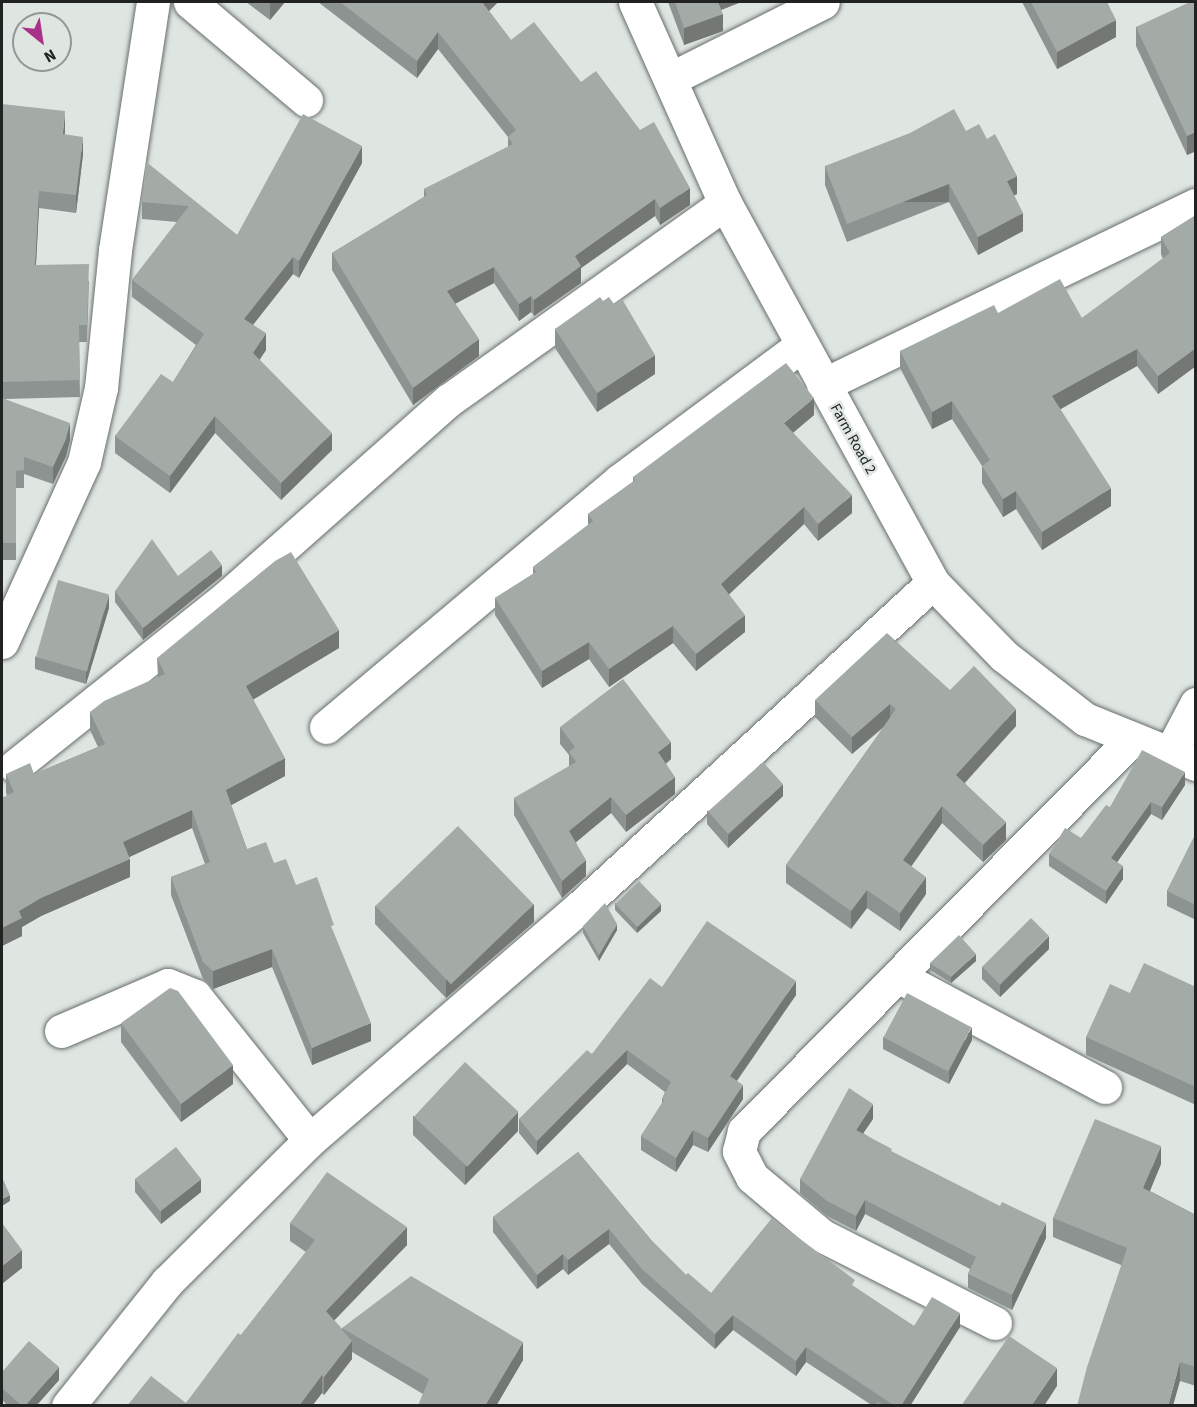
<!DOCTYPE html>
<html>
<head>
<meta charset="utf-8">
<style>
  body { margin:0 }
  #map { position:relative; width:1197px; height:1407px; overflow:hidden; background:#dfe6e2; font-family:"Source Sans 3",sans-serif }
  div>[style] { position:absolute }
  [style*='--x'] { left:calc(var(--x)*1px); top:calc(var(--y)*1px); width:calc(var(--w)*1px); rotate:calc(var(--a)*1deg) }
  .roads { filter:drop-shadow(0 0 2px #686e6a) drop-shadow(0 0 2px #686e6a) }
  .street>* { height:33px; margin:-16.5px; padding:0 16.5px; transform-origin:16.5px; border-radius:16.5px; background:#fff }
  .wall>* { inset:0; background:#8d9390 }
  .shaded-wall>* { inset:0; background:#737875; transform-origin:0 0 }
  .building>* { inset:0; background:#a4aba7; transform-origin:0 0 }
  span { translate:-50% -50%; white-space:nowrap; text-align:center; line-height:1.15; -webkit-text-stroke:5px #dfe6e2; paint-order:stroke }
  .street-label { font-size:15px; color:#202321 }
  .frame { position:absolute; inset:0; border:3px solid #202321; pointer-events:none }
  .north { position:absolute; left:12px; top:12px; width:60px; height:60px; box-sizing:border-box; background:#dfe6e2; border:2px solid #939895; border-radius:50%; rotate:150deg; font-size:16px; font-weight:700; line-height:24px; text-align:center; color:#202321 }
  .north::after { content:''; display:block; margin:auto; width:21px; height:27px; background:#a83289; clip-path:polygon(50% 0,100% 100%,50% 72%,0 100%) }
</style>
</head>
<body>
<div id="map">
  <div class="roads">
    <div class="street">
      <div style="--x:190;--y:2;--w:152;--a:40.2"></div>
      <div style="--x:635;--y:2;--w:220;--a:65.9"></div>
      <div style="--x:725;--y:203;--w:433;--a:61.3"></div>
      <div style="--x:933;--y:583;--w:102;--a:45.8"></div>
      <div style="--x:1004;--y:656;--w:103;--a:37.9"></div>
      <div style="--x:1085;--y:719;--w:120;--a:22.1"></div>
      <div style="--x:670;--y:79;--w:171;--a:-26.7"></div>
      <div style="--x:823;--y:385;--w:414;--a:-25.8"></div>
      <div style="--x:2;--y:642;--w:198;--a:-65.5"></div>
      <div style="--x:84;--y:462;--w:76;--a:-77.1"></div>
      <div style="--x:101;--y:388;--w:139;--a:-84.2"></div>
      <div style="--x:115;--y:250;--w:251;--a:-81.3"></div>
      <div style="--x:326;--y:727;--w:383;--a:-40"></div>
      <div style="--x:619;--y:481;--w:227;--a:-36.6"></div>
      <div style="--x:1169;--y:755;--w:58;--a:-62.1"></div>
      <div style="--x:15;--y:766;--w:273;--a:-38.6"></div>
      <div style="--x:228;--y:596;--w:295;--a:-41.6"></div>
      <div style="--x:449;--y:400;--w:339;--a:-35.5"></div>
      <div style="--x:898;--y:976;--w:235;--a:28.2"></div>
      <div style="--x:61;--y:1031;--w:116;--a:-23.3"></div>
      <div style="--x:168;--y:985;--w:29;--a:22"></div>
      <div style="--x:195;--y:996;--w:184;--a:51.4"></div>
      <div style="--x:995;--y:1323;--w:195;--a:-153.2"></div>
      <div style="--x:821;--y:1235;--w:90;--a:-140"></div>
      <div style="--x:752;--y:1177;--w:29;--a:-117"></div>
      <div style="--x:739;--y:1151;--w:21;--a:-76"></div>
      <div style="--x:744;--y:1131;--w:552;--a:-45.29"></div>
      <div style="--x:68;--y:1406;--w:159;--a:-51.4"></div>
      <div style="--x:167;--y:1282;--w:202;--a:-44.8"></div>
      <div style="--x:310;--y:1140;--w:355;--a:-40.8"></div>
      <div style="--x:579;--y:908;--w:481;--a:-42.6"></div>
    </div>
  </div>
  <div class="wall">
    <div style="clip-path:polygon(246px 2px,285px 2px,270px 20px)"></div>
    <div style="clip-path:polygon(318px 2px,498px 2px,489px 11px,511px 40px,581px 82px,690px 205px,660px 225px,655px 216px,581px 268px,581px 283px,534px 316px,531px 312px,519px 321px,494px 283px,455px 304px,479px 356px,413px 405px,332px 270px,332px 253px,424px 197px,424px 189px,508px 147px,508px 137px,438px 49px,417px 78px)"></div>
    <div style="clip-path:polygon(668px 2px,741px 2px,721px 10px,723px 31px,684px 45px)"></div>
    <div style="clip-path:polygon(1022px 2px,1107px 2px,1116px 37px,1057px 69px)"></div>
    <div style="clip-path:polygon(1196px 6px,1196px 151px,1187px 155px,1136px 46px,1136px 27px)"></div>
    <div style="clip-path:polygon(2px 104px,65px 129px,65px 135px,83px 154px,76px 213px,39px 208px,36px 265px,89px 281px,87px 342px,79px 342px,80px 397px,5px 399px,70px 440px,66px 456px,53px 484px,24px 474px,24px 488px,16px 488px,16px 560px,2px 560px)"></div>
    <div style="clip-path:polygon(966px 131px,1017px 194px,1014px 195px,1023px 231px,978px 255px,949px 202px,847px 242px,825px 185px,825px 166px)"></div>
    <div style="clip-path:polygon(146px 162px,237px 235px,362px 163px,299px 278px,293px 274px,253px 325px,266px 350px,259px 360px,332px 450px,281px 500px,215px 433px,170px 493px,115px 453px,115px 436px,173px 382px,196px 345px,132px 297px,132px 280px,177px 222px,142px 219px,142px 202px)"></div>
    <div style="clip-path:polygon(1196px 215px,1196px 366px,1158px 394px,1137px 366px,1060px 409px,1111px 506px,1042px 550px,1016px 509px,1003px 517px,982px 483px,982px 466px,952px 419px,932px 429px,900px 368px,900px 351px,998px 313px,1082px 318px,1163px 259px,1161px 254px,1161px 237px)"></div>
    <div style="clip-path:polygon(603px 301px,655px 374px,597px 412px,555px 348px,555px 329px)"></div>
    <div style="clip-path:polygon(814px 415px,793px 433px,852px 513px,818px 541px,804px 524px,729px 594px,745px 632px,696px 671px,673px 643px,609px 687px,589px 659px,542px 688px,495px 615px,495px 598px,533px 574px,533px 567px,588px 525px,588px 514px,633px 482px,633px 477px)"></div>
    <div style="clip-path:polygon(222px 576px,143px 640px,115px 602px,115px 591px)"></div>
    <div style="clip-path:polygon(109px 608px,86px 684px,35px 669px,35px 657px)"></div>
    <div style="clip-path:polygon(339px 648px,253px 699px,285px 776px,231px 805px,247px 849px,274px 863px,296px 885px,334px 934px,371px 1041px,312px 1065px,272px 967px,213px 989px,203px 979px,171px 895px,171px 877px,205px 864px,192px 828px,129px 857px,130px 877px,41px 916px,22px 927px,22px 936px,2px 946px,2px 798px,7px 796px,6px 792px,6px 774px,34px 774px,98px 747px,90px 730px,90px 712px,158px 677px,157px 658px)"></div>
    <div style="clip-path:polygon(950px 690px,1016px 726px,965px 783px,1006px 840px,983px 862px,942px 823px,911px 866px,926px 894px,900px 931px,867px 908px,851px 929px,786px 883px,786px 865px,884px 727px,852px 754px,815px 717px,815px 700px)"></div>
    <div style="clip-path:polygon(560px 727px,671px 759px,666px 764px,675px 794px,626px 832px,611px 813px,576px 842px,586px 876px,562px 898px,514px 815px,514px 798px,569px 767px,569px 755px,560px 744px)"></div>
    <div style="clip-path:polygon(1185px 785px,1162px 820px,1151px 814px,1117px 862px,1123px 879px,1106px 904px,1049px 866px,1049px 854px,1081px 838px,1110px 807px)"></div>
    <div style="clip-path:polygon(783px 796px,728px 848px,707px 824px,707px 811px)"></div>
    <div style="clip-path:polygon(1196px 833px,1196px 920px,1167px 906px,1167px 891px)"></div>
    <div style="clip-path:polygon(615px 903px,661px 911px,637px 933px,615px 910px)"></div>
    <div style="clip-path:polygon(375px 906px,534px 922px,446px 998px,375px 924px)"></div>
    <div style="clip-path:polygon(583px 926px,617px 930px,599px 961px,583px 933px)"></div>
    <div style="clip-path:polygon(1049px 949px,1000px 997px,982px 979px,982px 967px)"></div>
    <div style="clip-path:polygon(976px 961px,951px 983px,930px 970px,930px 963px)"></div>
    <div style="clip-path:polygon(662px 987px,796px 995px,737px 1081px,743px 1099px,708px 1152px,693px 1145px,676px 1172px,641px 1150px,641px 1136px,662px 1103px,662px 1099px,665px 1092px,627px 1064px,537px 1155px,519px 1133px,519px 1119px,592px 1054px)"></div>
    <div style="clip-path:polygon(1196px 987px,1196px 1105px,1086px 1055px,1086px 1037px,1130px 993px)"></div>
    <div style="clip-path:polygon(121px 1023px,233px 1084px,181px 1122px,121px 1042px)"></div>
    <div style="clip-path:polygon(883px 1037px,972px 1040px,949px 1084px,883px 1049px)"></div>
    <div style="clip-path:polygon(413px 1116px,518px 1131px,465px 1185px,413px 1135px)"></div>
    <div style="clip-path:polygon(873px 1119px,863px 1133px,892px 1152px,1046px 1238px,1012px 1310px,968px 1288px,968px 1274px,970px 1269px,865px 1214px,856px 1231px,827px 1216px,800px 1193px,800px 1179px)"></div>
    <div style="clip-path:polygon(578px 1152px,652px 1241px,686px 1275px,711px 1293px,855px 1288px,914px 1326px,960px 1327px,910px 1406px,873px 1406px,806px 1362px,796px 1376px,733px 1330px,715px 1349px,642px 1284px,609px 1244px,568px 1275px,563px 1269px,537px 1289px,493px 1232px,493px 1217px)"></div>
    <div style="clip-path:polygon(1161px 1164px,1150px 1191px,1196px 1215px,1196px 1386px,1180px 1381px,1121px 1265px,1053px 1237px,1053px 1218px)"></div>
    <div style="clip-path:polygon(135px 1179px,201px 1192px,161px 1224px,135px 1192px)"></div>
    <div style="clip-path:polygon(290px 1223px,407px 1245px,334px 1320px,342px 1329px,342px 1328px,523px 1360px,496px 1406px,418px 1406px,423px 1394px,352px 1352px,352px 1359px,324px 1395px,322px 1393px,312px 1406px,127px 1406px,186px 1403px,241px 1335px,306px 1252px,290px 1241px)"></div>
    <div style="clip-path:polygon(2px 1372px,59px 1380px,36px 1406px,8px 1406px,2px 1400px)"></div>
  </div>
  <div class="shaded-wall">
    <div style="clip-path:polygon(271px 2px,285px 2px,270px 20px,270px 4px)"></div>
    <div style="clip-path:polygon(482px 2px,498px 2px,482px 18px)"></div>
    <div style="clip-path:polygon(716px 2px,741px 2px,716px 12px)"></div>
    <div style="clip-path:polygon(723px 14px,723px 31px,684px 45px,684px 28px)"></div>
    <div style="clip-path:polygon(1116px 20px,1116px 37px,1057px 69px,1057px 52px)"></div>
    <div style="clip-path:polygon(438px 32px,438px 49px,417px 78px,417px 61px)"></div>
    <div style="clip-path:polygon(65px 111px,65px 129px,63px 152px,63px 134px)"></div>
    <div style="clip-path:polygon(1196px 132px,1196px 151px,1187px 155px,1187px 136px)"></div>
    <div style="clip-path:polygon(83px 137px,83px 154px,76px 213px,76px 195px)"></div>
    <div style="clip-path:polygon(362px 146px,362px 163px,299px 278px,299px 261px)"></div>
    <div style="clip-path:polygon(1017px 176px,1017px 194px,1007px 199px,1007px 181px)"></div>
    <div style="left:949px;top:184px;width:18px;height:110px;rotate:90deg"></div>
    <div style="clip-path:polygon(690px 188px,690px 205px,660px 225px,660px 208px)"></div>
    <div style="clip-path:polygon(39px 191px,39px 208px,35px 282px,35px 265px)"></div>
    <div style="clip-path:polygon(655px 199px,655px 216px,581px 268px,581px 283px,534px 316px,534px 300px,575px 256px)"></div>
    <div style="clip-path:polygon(1023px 213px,1023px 231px,978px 255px,978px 237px)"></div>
    <div style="clip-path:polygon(293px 257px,293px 274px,244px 336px,244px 319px)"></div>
    <div style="clip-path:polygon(494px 267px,494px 283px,447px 308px,447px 291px)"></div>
    <div style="clip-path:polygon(531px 296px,531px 312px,519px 321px,519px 304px)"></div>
    <div style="clip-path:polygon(266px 333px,266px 350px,253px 370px,253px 353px)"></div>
    <div style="clip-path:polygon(479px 339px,479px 356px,413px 405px,413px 388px)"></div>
    <div style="clip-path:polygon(1196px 348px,1196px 366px,1158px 394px,1158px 376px)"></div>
    <div style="clip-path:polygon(1137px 349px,1137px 366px,1052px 414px,1052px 396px)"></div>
    <div style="clip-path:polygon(655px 355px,655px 374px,597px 412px,597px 393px)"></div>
    <div style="clip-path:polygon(814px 398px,814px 415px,784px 440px,784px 423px)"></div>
    <div style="clip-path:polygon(952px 401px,952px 419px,932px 429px,932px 412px)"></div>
    <div style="clip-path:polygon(215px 416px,215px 433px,170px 493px,170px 476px)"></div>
    <div style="clip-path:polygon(70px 423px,70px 440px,66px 456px,53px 484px,53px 467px)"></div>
    <div style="clip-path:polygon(332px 433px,332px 450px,281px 500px,281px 483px)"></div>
    <div style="clip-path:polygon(1111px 488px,1111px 506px,1042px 550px,1042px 532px)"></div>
    <div style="clip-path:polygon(1016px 491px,1016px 509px,1003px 517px,1003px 499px)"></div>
    <div style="clip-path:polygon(852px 495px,852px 513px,818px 541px,818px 524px)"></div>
    <div style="clip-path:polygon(804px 507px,804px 524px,721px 602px,721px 584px)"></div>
    <div style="clip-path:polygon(222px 565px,222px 576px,143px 640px,143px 628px)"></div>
    <div style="clip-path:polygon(109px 595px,109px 608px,86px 684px,86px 671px)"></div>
    <div style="clip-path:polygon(745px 615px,745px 632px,696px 671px,696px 654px)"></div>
    <div style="clip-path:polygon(673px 626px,673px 643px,609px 687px,609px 669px)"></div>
    <div style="clip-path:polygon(339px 630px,339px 648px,246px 704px,246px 686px)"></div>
    <div style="clip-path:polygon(589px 642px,589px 659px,542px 688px,542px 671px)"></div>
    <div style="clip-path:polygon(890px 704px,890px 721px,852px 754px,852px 737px)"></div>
    <div style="clip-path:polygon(1016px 709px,1016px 726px,956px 792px,956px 775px)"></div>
    <div style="clip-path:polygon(671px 742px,671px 759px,658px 769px,658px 752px)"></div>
    <div style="clip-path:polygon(285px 758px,285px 776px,226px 808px,226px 790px)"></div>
    <div style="clip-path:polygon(1185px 772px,1185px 785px,1162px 820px,1162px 807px)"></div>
    <div style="clip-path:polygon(675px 777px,675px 794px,626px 832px,626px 815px)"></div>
    <div style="clip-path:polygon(783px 784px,783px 796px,728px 848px,728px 835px)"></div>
    <div style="clip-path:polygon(611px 797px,611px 813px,569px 848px,569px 831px)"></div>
    <div style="clip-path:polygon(1151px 802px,1151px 814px,1111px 871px,1111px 858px)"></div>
    <div style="clip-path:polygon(942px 806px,942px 823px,903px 878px,903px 860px)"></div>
    <div style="clip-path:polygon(192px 810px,192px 828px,123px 860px,123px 842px)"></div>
    <div style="clip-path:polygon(1006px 822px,1006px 840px,983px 862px,983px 845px)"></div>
    <div style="clip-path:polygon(130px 859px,130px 877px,41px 916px,22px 927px,22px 936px,2px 946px,2px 928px,19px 911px,41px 898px)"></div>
    <div style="clip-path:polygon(586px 860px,586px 876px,562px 898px,562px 881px)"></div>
    <div style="clip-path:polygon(1123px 866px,1123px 879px,1106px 904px,1106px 891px)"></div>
    <div style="clip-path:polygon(926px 877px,926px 894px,900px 931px,900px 913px)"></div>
    <div style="clip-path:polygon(867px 890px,867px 908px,851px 929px,851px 911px)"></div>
    <div style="clip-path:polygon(534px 904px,534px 922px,446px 998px,446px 980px)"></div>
    <div style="clip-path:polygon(661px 904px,661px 911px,637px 933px,637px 926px)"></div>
    <div style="clip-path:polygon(617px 924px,617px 930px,599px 961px,599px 955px)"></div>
    <div style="clip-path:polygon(1049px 936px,1049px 949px,1000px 997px,1000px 985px)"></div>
    <div style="clip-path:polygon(272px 949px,272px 967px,213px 989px,213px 971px)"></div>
    <div style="clip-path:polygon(976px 954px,976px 961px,951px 983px,951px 977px)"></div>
    <div style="clip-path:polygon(796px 981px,796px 995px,730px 1090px,730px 1076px)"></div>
    <div style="clip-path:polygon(371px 1023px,371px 1041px,312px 1065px,312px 1048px)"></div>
    <div style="clip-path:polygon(972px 1027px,972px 1040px,949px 1084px,949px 1071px)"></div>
    <div style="clip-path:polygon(627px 1050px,627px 1064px,537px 1155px,537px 1141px)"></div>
    <div style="clip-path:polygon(233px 1065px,233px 1084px,181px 1122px,181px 1104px)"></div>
    <div style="clip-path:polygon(743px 1085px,743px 1099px,708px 1152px,708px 1138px)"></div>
    <div style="clip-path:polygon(873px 1104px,873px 1119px,856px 1144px,856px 1130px)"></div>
    <div style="clip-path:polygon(518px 1112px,518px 1131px,465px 1185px,465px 1167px)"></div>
    <div style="clip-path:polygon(693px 1130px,693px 1145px,676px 1172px,676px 1158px)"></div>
    <div style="clip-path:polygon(1161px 1146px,1161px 1164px,1143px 1207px,1143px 1188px)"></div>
    <div style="clip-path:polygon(201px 1179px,201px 1192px,161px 1224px,161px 1211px)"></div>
    <div style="clip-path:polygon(10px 1195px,10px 1201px,2px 1206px,2px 1199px)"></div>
    <div style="clip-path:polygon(865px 1200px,865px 1214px,856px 1231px,856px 1216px)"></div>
    <div style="clip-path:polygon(1046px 1223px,1046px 1238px,1012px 1310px,1012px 1295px)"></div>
    <div style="clip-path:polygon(407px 1227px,407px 1245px,326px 1329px,326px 1311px)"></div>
    <div style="clip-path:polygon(609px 1229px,609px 1244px,568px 1275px,568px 1260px)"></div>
    <div style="clip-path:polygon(22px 1250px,22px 1268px,2px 1284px,2px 1266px)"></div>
    <div style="clip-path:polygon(563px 1254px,563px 1269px,537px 1289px,537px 1275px)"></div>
    <div style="clip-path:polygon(960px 1313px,960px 1327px,910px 1406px,901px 1406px)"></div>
    <div style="clip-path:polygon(733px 1315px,733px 1330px,715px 1349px,715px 1334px)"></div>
    <div style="clip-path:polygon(352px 1341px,352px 1359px,324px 1395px,324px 1377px)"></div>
    <div style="clip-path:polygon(523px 1342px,523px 1360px,496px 1406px,485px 1406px)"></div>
    <div style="clip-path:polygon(806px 1347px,806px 1362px,796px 1376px,796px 1361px)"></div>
    <div style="clip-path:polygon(1180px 1362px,1180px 1381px,1173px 1406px,1168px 1406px)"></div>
    <div style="clip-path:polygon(59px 1367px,59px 1380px,36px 1406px,25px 1406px)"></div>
    <div style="clip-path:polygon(1057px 1368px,1057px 1386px,1044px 1406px,1031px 1406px)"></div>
    <div style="clip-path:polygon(322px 1375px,322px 1393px,312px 1406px,299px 1406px)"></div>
  </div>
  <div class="building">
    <div style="clip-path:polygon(340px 2px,482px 2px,511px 40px,534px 22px,581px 82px,596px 71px,640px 130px,654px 122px,690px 188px,660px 208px,655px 199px,575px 256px,581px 266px,534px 300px,531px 296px,519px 304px,494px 267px,447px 291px,479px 339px,413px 388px,332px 253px,427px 195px,424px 189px,513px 144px,508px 137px,516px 130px,438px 32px,417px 61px)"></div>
    <div style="clip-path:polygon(675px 2px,718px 2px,723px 14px,684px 28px)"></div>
    <div style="clip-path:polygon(1031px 2px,1107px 2px,1116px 20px,1057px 52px)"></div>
    <div style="clip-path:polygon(1190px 2px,1193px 2px,1196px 6px,1196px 132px,1187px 136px,1136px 27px)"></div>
    <div style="clip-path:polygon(2px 104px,65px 111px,63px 134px,83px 137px,76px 195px,39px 191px,35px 265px,89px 264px,87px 325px,79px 325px,80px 380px,2px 382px)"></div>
    <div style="clip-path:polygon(954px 109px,966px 131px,979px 124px,987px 139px,995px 134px,1017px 176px,1007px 181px,1023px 213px,978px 237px,949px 184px,847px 224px,825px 166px,910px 133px)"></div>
    <div style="clip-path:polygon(303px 114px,362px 146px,299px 261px,293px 257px,244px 319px,266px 333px,253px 353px,332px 433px,281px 483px,215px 416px,170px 476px,115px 436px,161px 374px,173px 382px,204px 334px,132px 280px,189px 206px,142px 202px,146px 162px,237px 235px)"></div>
    <div style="clip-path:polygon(1196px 215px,1196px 348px,1158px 376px,1137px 349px,1052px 396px,1111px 488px,1042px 532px,1016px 491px,1003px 499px,982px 466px,990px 460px,952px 401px,932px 412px,900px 351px,994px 305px,998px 313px,1060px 279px,1082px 318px,1170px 253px,1161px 237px)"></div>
    <div style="clip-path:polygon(600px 297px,603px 301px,609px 297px,614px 304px,622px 299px,655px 355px,597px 393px,555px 329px)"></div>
    <div style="clip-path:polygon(786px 363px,814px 398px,784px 423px,852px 495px,818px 524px,804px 507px,721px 584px,745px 615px,696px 654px,673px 626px,609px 669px,589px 642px,542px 671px,495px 598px,536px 572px,533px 567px,593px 521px,588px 514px,635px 480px,633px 477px)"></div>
    <div style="clip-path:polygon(2px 398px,70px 423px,66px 439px,53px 467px,24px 457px,24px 470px,16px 471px,16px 543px,2px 543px)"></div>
    <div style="clip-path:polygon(152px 539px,178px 576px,211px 550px,222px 565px,143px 628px,115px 591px)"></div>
    <div style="clip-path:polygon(291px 552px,339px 630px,246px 686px,285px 758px,226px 790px,247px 849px,266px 842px,274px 863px,286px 859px,296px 885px,317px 877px,334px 925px,331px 926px,371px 1023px,312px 1048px,272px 949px,213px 971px,203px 962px,171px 877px,210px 862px,192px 810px,123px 842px,130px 859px,41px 898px,19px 911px,22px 918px,2px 928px,2px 798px,14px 792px,6px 774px,30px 763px,34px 774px,105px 744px,90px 712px,104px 701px,165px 674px,157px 658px,275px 561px)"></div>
    <div style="left:58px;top:580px;width:53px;height:80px;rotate:16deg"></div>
    <div style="clip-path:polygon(887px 633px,950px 690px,974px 666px,1016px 709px,956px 775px,1006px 822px,983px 845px,942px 806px,903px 860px,926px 877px,900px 913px,867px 890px,851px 911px,786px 865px,896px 709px,890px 704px,852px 737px,815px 700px)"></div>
    <div style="clip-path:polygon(623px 679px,671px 742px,658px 752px,675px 777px,626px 815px,611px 797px,569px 831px,586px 860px,562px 881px,514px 798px,576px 762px,569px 752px,575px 747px,560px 727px)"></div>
    <div style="clip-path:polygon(1142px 750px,1185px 772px,1162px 807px,1151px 802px,1111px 858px,1123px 866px,1106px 891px,1049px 854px,1065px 828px,1081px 838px,1106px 805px,1110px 807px)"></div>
    <div style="left:763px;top:762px;width:30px;height:74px;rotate:48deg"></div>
    <div style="left:458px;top:826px;width:109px;height:115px;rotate:46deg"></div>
    <div style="clip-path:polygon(1196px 833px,1196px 905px,1167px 891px)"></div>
    <div style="left:639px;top:881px;width:32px;height:33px;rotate:46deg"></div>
    <div style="clip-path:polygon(605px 903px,617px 924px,599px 955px,583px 926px)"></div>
    <div style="left:1031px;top:918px;width:25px;height:69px;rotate:45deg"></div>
    <div style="clip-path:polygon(707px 921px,796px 981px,730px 1076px,743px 1085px,708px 1138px,693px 1130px,676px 1158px,641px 1136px,664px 1100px,662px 1099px,671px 1082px,627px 1050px,537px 1141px,519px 1119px,587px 1050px,592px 1054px,650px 978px,662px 987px)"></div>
    <div style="clip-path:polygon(959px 935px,976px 954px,951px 977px,930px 963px)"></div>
    <div style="clip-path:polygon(1144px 963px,1196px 987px,1196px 1087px,1086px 1037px,1110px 984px,1130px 993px)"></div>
    <div style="clip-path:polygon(170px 988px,178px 991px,233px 1065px,181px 1104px,121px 1023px)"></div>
    <div style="left:907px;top:993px;width:73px;height:50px;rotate:28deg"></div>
    <div style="left:465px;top:1062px;width:73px;height:75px;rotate:43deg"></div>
    <div style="clip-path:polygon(849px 1088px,873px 1104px,856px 1130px,892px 1149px,891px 1151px,1000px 1206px,1002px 1202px,1046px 1223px,1012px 1295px,968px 1274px,976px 1257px,865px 1200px,856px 1216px,827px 1201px,800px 1179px)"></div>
    <div style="clip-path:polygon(1095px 1119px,1161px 1146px,1143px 1188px,1196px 1215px,1196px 1367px,1180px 1362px,1168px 1406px,1077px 1406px,1087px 1367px,1127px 1248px,1053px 1218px)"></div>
    <div style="left:176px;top:1147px;width:41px;height:52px;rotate:52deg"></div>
    <div style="clip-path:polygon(578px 1152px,652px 1241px,686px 1275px,688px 1273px,711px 1293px,772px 1218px,855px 1280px,852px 1285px,914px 1326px,932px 1297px,960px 1313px,901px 1406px,895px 1406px,806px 1347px,796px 1361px,733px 1315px,715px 1334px,642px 1269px,609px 1229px,568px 1260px,563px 1254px,537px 1275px,493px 1217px)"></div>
    <div style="clip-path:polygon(327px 1172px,407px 1227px,326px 1311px,352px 1341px,324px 1377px,322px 1375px,299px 1406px,127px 1406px,151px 1376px,186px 1403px,238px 1333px,241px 1335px,315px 1240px,290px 1223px)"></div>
    <div style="clip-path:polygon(2px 1177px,10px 1195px,2px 1199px)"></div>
    <div style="clip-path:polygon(2px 1223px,22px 1250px,2px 1266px)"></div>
    <div style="clip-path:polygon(411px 1276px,523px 1342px,485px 1406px,418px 1406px,429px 1379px,342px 1328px)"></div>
    <div style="clip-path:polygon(1009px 1336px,1057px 1368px,1031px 1406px,961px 1406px)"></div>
    <div style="clip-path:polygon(29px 1341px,59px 1367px,25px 1406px,22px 1406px,2px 1388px,2px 1372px)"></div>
    <div style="clip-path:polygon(877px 1402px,886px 1406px,876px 1406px)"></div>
  </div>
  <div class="street-label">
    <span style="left:853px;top:439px;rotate:61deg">Farm Road 2</span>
  </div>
  <div class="frame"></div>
  <div class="north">N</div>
</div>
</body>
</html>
